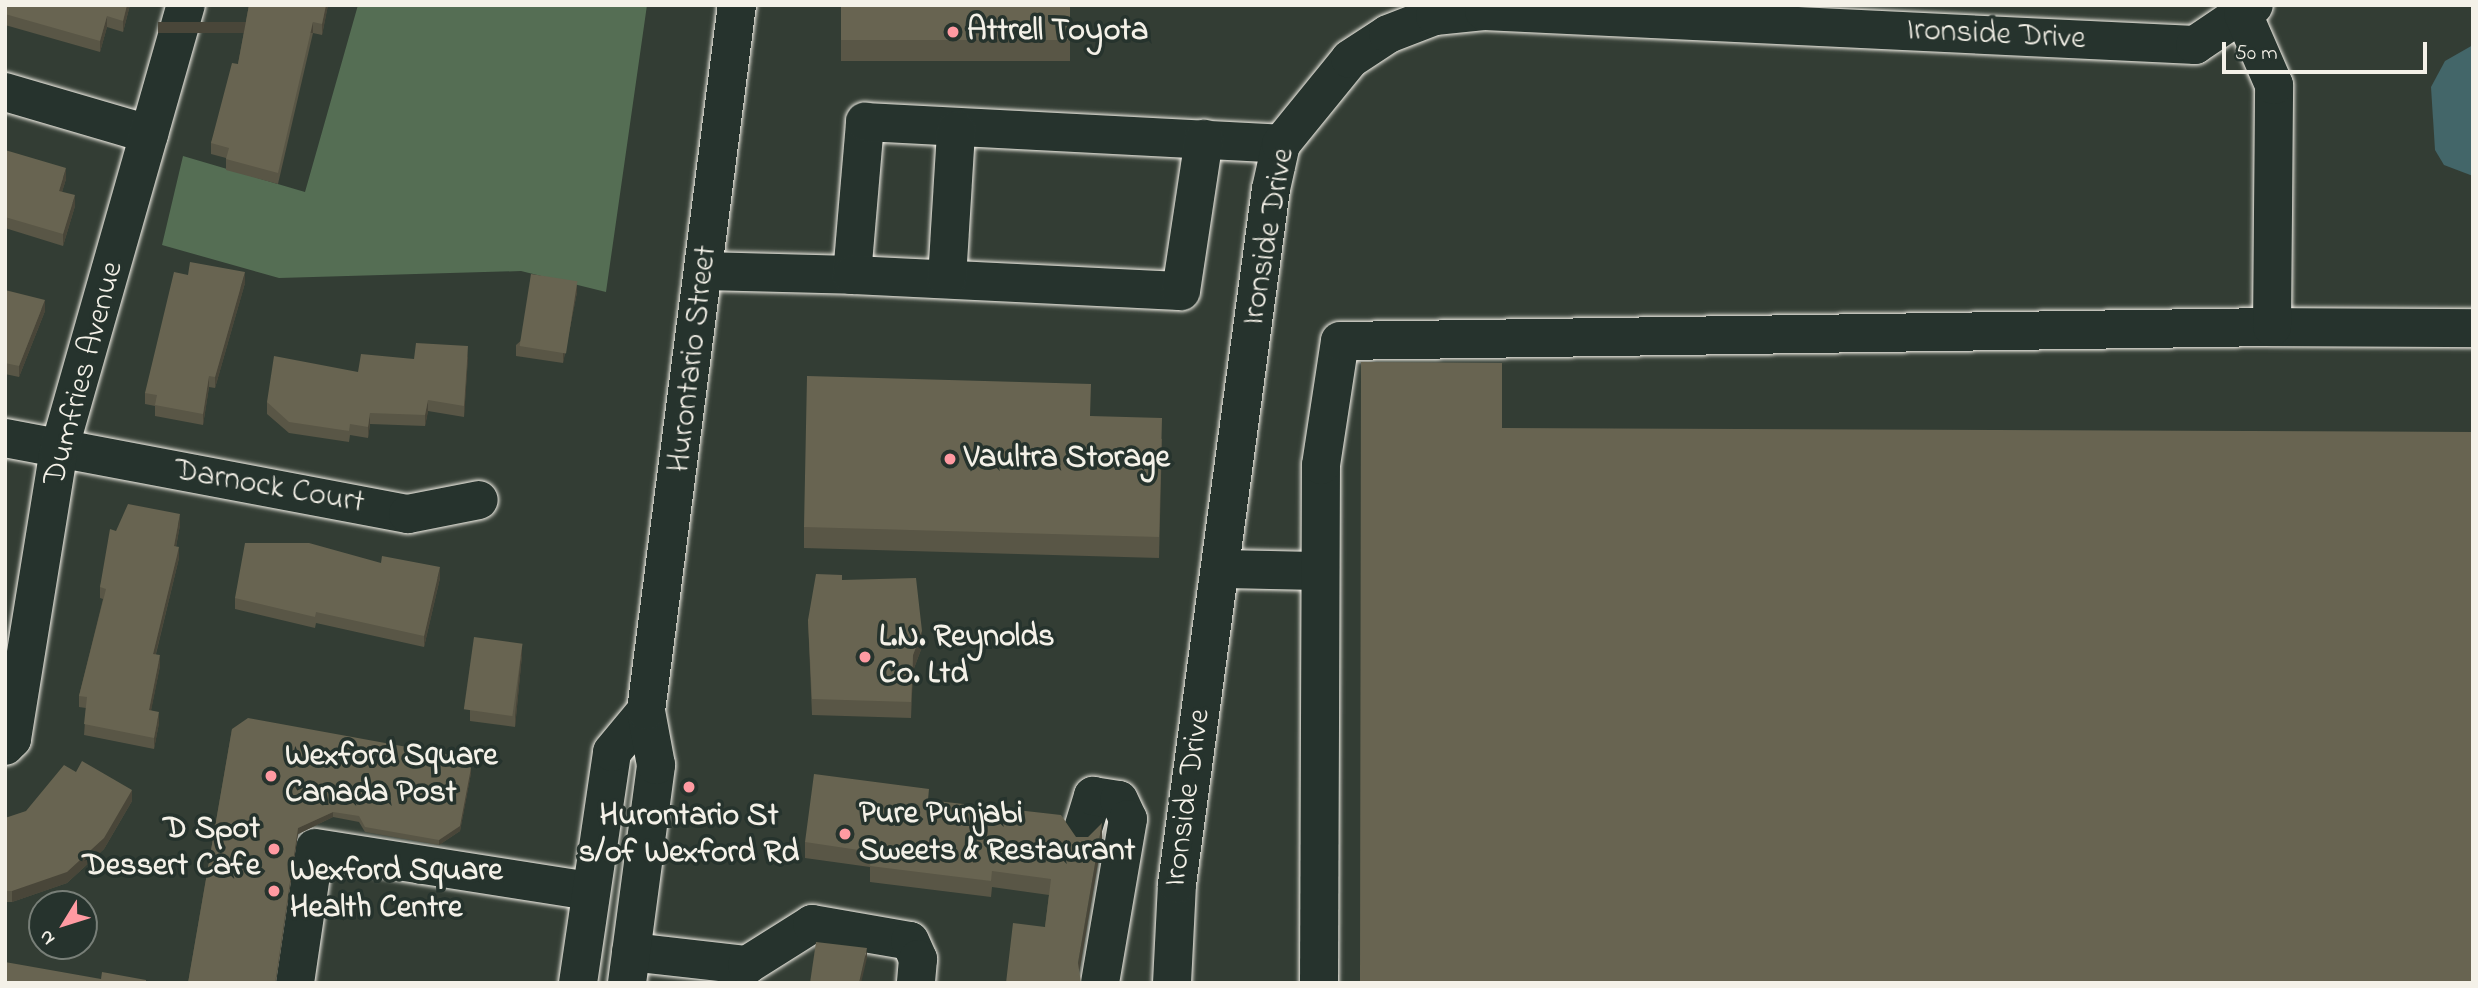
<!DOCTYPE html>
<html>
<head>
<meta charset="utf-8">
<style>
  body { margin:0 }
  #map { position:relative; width:2478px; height:988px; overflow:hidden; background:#333d34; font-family:"Indie Flower",sans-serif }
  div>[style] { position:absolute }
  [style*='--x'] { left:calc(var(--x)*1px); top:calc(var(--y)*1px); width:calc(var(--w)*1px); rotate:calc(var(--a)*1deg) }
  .green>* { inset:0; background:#556e54 }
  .water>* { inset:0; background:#436669 }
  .roads { filter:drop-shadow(0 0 2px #f4f1e8) drop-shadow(0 0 2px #f4f1e8) }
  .minor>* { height:38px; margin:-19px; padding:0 19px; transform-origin:19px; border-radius:19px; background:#26332d }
  .major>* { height:38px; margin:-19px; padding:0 19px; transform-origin:19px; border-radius:19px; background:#26332d }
  .wall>* { inset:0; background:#595646; transform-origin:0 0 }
  .shaded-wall>* { inset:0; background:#494639; transform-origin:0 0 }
  .building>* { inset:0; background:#686451; transform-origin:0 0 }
  .dots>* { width:19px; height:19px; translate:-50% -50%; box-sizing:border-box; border:4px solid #26332d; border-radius:50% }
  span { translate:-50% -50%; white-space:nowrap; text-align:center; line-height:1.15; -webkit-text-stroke:7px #26332d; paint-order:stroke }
  .poi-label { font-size:32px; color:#f4f1e8; font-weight:700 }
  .left { translate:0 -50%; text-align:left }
  .right { translate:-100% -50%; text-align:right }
  .street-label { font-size:32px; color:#f4f1e8 }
  .frame { position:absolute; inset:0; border:7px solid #f4f1e8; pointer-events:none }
  .north { position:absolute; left:28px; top:890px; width:70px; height:70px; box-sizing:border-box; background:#26332d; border:2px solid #787f78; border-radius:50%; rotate:232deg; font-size:19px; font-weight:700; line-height:28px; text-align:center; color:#f4f1e8 }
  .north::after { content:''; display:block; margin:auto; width:24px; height:32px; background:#ff9aa2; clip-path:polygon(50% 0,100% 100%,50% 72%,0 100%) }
  .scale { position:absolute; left:2222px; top:42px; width:205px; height:32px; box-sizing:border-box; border:4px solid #f4f1e8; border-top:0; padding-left:9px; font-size:21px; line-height:24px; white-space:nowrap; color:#f4f1e8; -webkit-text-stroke:5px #26332d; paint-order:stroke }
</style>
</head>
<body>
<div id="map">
  <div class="green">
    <div style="clip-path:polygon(358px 5px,647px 5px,606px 292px,521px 271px,279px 278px,162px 245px,183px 156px,305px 192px)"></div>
  </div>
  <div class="water">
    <div style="clip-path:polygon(2473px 45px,2473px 176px,2444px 165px,2435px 150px,2431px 87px,2445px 61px)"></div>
  </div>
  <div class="roads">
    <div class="minor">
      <div style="--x:5;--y:92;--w:150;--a:16.3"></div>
      <div style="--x:704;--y:271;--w:148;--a:1.5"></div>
      <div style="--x:852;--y:275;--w:154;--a:-85.1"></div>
      <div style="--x:865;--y:122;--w:417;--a:3"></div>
      <div style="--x:852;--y:275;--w:329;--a:2.8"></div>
      <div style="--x:1181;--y:291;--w:154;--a:-81.4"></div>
      <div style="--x:947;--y:279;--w:149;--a:-86.5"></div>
      <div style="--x:2272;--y:327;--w:201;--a:0.3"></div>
      <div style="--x:5;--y:438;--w:410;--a:10.7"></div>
      <div style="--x:408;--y:514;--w:72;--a:-11.2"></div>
      <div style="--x:1221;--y:569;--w:99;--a:1.2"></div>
      <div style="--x:5;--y:746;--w:10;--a:-45"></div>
      <div style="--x:12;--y:739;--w:293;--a:-80.8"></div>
      <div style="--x:59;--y:450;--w:463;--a:-74.1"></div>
      <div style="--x:1082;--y:832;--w:38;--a:-73"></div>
      <div style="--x:1093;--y:796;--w:26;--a:9"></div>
      <div style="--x:1119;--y:800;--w:21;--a:65"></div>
      <div style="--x:1128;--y:819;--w:166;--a:99.7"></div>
      <div style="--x:631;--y:952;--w:117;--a:6.4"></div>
      <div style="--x:747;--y:965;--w:77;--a:-32.2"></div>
      <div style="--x:812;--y:924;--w:99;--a:9.8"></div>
      <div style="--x:910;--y:941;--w:20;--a:66"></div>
      <div style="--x:918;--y:959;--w:24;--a:95"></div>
      <div style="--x:295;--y:983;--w:136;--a:-81.6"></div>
      <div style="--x:315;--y:848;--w:278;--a:8.9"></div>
      <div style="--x:1172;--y:983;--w:99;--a:-87.1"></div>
      <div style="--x:1177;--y:884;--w:701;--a:-82.3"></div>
      <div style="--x:1271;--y:189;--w:46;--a:-77.5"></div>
      <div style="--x:1281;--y:144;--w:109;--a:-50.9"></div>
      <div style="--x:1350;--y:59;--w:45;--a:-33.3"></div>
      <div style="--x:1388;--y:34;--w:50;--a:-21"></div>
      <div style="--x:1435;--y:16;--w:49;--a:-5.8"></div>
      <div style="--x:1484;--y:11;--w:712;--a:2.74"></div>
      <div style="--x:2195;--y:45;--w:71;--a:-34.1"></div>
      <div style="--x:1319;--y:983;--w:518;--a:-89.78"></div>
      <div style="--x:1321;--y:465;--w:125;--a:-81.3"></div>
      <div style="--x:1340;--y:341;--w:932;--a:-0.86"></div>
      <div style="--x:2272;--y:327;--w:242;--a:-89.5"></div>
      <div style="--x:2274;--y:85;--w:77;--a:-113.6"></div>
    </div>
    <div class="major">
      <div style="--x:578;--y:983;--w:233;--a:-81.6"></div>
      <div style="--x:612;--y:752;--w:53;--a:-50.3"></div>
      <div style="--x:627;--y:983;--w:220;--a:-82.4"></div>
      <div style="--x:656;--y:765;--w:55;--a:-100.5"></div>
      <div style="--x:646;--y:711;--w:712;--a:-82.66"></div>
    </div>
  </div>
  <div class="wall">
    <div style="clip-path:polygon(5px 5px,130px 5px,123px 32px,107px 27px,100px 52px,5px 25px)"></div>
    <div style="clip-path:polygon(249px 5px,328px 5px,322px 35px,313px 33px,278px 184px,226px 170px,226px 158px,211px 154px,211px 143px,238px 64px)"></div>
    <div style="left:841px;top:5px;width:229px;height:56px"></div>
    <div style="clip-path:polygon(5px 150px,66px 179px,62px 192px,75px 206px,63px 246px,5px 228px)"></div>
    <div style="clip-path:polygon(245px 283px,215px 388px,209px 387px,203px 425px,155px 416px,155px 406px,145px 404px,145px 393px)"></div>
    <div style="clip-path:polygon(5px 290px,45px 311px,19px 377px,5px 374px)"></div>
    <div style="clip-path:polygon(577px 292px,563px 363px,516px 356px,516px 345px)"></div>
    <div style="clip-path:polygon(468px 357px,464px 417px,428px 411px,425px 426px,370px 424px,368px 438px,350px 435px,349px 442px,289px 433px,267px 414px,267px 402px,358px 372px,414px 359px)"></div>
    <div style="clip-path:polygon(1091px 416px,1162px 439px,1159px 558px,804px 548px,804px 527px)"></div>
    <div style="clip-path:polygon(180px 525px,176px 547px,179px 558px,156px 654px,160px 666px,151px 710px,159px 723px,154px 749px,84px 735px,86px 708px,79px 707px,79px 696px,103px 599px,100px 598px,100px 587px,116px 531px)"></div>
    <div style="clip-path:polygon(440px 578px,424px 647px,316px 623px,315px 628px,235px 609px,235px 598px)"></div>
    <div style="clip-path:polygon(842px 580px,922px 647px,913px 671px,911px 718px,812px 715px,808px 620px)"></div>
    <div style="clip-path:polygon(522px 655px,515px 727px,470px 721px,470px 710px)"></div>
    <div style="clip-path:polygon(232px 729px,471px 773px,460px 831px,439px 845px,365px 832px,359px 822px,333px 817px,298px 834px,276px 983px,188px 983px)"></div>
    <div style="clip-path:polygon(929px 800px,1076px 837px,1102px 840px,1045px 927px,1049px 895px,992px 887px,991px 897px,870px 882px,870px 867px,805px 858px,805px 842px)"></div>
    <div style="clip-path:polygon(132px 801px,104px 849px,67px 883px,12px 902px,5px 902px,5px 818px)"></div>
  </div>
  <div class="shaded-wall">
    <div style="clip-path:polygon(127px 5px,130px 5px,123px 32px,123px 21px)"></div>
    <div style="clip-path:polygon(326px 5px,328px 5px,322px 35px,322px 24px)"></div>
    <div style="clip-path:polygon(107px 16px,107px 27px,100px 52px,100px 41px)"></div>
    <div style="left:313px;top:22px;width:11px;height:155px;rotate:90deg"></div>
    <div style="clip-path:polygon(66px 168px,66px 179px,59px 202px,59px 191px)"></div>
    <div style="clip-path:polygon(75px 195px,75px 206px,63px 246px,63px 234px)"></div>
    <div style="clip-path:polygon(245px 272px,245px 283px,215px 388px,215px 377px)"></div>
    <div style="clip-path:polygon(577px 281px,577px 292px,563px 363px,563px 352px)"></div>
    <div style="clip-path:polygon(45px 300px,45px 311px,19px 377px,19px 366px)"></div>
    <div style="clip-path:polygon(468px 346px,468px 357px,464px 417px,464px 406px)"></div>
    <div style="clip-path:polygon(209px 376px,209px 387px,203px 425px,203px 414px)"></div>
    <div style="clip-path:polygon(428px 400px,428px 411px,425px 426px,425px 415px)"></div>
    <div style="clip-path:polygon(370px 413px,370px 424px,368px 438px,368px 427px)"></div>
    <div style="clip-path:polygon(180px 514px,180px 525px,174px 557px,174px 546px)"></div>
    <div style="clip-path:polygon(179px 547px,179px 558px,153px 665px,153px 654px)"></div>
    <div style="clip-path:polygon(440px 567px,440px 578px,424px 647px,424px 636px)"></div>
    <div style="clip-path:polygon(922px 631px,922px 647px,913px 671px,911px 718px,913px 655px)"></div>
    <div style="clip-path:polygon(522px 644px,522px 655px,515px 727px,515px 716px)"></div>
    <div style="clip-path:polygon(160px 655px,160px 666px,149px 721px,149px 710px)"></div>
    <div style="clip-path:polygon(159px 712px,159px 723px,154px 749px,154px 738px)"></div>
    <div style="clip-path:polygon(471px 768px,471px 773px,460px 831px,439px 845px,439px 840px)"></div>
    <div style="clip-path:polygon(132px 790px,132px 801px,104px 849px,67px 883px,12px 902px,12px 891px)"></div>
    <div style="clip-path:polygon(333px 812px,333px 817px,298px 834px,275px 983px,298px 828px)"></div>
    <div style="clip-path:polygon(1102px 823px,1102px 840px,1078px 979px,1078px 963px)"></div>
    <div style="clip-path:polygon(867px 948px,867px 958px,861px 983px,859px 983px)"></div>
  </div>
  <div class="building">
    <div style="clip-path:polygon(5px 5px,127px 5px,123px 21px,107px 16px,100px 41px,5px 14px)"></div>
    <div style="clip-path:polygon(249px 5px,326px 5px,322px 24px,313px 22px,278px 173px,226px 159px,229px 148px,211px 143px,232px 63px,238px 64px)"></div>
    <div style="left:841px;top:5px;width:229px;height:35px"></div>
    <div style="clip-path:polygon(5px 150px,66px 168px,59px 191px,75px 195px,63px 234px,5px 217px)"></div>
    <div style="clip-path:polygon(190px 262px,245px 272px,215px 377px,209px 376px,203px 414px,155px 405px,157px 395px,145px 393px,174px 272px,188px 275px)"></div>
    <div style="left:531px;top:274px;width:47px;height:73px;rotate:9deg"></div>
    <div style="clip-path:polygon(5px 290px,45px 300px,19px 366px,5px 363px)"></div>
    <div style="clip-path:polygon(416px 343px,468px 346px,464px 406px,428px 400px,425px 415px,370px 413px,368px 427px,350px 424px,349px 431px,289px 422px,267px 402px,274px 356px,358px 372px,361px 354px,414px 359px)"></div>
    <div style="clip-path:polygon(1361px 362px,1502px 363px,1502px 428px,2473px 432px,2473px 983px,1360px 983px)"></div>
    <div style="clip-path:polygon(807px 376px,1091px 384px,1090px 416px,1162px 418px,1159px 537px,804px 527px)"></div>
    <div style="clip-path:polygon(128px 504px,180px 514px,174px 546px,179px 547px,153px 654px,160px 655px,149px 710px,159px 712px,154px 738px,84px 724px,87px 697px,79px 696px,106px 589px,100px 587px,110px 529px,116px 531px)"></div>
    <div style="clip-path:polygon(245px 543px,309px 543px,381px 563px,382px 556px,440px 567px,424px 636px,316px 612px,315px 617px,235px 598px)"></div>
    <div style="clip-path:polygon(816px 574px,842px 575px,842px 580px,916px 578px,922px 631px,913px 655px,911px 702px,812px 699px,808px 620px)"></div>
    <div style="left:474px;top:637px;width:49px;height:73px;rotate:8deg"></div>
    <div style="clip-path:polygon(248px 718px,462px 757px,471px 768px,460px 826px,439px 840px,365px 827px,359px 816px,333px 812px,298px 828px,275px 983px,188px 983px,232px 729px)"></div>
    <div style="clip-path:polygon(82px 761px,132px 790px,104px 838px,67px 872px,12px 891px,5px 891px,5px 818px,26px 811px,64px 765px,76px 772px)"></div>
    <div style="clip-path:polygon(814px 774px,929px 789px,928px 800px,1061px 815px,1076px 837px,1088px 837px,1102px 823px,1078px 963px,1081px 983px,1006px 983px,1013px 923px,1045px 927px,1051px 879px,992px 871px,991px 881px,870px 866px,872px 852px,805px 842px)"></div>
    <div style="clip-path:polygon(816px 942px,867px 948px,859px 983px,810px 983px)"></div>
    <div style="clip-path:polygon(5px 962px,101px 979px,102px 972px,146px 980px,146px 983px,5px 983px)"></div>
  </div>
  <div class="dots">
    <div style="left:953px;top:32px;background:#ff9aa2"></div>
    <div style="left:950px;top:459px;background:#ff9aa2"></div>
    <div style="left:865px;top:657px;background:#ff9aa2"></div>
    <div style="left:271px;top:776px;background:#ff9aa2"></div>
    <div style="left:689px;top:787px;background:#ff9aa2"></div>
    <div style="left:845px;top:834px;background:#ff9aa2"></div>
    <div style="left:274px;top:849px;background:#ff9aa2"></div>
    <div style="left:274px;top:891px;background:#ff9aa2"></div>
  </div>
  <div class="poi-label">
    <span class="left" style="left:967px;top:32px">Attrell Toyota</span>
    <span class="left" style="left:964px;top:459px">Vaultra Storage</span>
    <span class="left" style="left:879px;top:657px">L.N. Reynolds<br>Co. Ltd</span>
    <span class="left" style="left:285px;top:776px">Wexford Square<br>Canada Post</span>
    <span class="left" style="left:859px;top:834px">Pure Punjabi<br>Sweets &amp; Restaurant</span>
    <span style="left:689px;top:836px">Hurontario St<br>s/of Wexford Rd</span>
    <span class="right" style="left:260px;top:849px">D Spot<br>Dessert Cafe</span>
    <span class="left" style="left:290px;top:891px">Wexford Square<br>Health Centre</span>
  </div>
  <div class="street-label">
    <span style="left:1996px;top:36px;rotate:3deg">Ironside Drive</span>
    <span style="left:1270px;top:237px;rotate:-80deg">Ironside Drive</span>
    <span style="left:694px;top:359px;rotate:-83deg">Hurontario Street</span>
    <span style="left:85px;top:374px;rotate:-75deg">Dumfries Avenue</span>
    <span style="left:269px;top:488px;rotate:10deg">Darnock Court</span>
    <span style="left:1189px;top:798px;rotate:-82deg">Ironside Drive</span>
  </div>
  <div class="frame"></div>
  <div class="north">N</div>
  <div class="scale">50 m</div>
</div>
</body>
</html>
